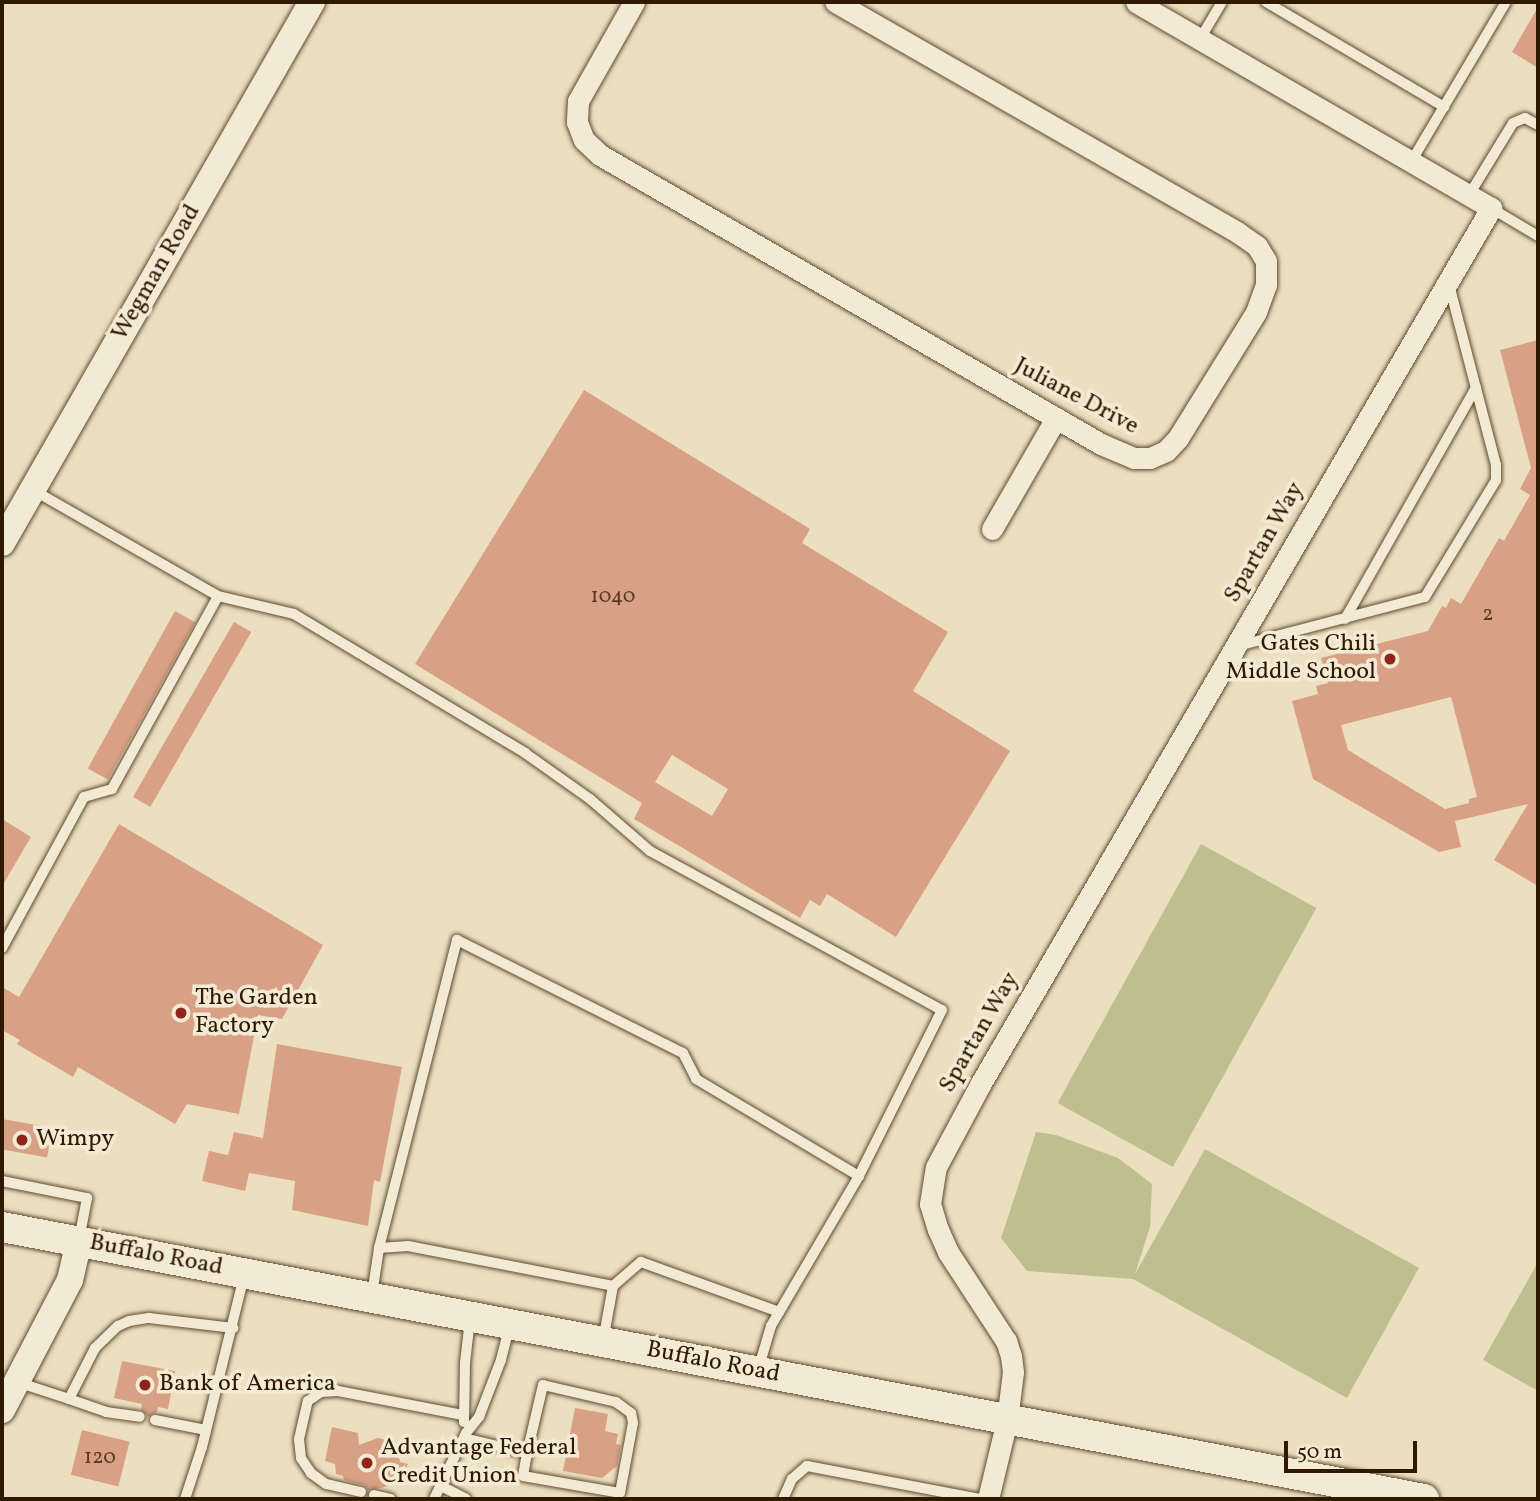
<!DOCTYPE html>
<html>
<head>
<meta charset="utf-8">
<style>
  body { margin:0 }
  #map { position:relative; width:1540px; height:1501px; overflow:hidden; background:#ecdfbf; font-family:Vollkorn,serif }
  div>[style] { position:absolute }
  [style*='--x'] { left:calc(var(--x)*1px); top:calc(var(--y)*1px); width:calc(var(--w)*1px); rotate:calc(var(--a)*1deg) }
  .green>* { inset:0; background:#bdc08e; transform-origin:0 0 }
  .building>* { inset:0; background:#d8a085; transform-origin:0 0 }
  .roads { filter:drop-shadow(0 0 2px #5e4a30) drop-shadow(0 0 2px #5e4a30) }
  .service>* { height:10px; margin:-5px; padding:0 5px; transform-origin:5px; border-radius:5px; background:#f3ead5 }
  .minor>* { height:21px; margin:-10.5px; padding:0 10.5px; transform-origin:10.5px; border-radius:10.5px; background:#f3ead5 }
  .tertiary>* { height:26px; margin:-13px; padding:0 13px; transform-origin:13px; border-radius:13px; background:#f3ead5 }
  .secondary>* { height:30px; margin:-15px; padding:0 15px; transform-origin:15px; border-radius:15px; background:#f3ead5 }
  .dots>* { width:19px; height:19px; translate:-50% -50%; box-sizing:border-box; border:4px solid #f3ead5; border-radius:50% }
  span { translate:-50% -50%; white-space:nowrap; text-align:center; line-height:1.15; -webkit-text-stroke:7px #f3ead5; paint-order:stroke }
  .number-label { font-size:21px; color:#593b21 }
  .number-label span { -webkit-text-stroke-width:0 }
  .street-label { font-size:24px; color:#2f1900 }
  .poi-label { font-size:24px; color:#2f1900 }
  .right { translate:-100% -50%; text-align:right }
  .left { translate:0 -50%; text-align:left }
  .frame { position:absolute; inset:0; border:4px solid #2f1900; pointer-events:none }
  .scale { position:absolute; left:1284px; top:1441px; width:133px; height:32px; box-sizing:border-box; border:4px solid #2f1900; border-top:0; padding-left:9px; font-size:21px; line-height:24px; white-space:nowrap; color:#2f1900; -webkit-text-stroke:5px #f3ead5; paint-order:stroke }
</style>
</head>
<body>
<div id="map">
  <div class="green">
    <div style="left:1201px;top:844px;width:132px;height:296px;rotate:29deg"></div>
    <div style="clip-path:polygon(1036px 1132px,1056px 1135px,1118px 1158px,1152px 1184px,1150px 1227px,1135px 1274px,1205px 1149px,1419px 1268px,1347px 1398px,1133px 1279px,1027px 1271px,1001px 1238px)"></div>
    <div style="clip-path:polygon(1538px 1262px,1538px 1391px,1483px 1360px)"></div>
  </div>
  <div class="building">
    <div style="clip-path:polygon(1538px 7px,1538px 68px,1512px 52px)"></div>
    <div style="clip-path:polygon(evenodd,1538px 340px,1538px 886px,1494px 860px,1528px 804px,1455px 821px,1461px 847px,1439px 852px,1313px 779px,1292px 701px,1318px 694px,1316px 686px,1328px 683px,1321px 658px,1428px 631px,1442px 606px,1446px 608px,1451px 598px,1461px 604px,1499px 538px,1504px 541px,1530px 495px,1520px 489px,1531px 468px,1500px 350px,1538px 340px,1451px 697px,1477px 797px,1469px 799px,1469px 803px,1445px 809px,1348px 750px,1341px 725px,1451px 697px)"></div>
    <div style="clip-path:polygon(evenodd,584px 390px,810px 529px,802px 543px,948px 632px,913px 691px,1010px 751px,896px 937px,827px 894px,820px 906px,810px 900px,800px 918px,634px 819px,642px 803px,415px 664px,584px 390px,672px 755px,728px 789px,712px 816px,655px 782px,672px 755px)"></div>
    <div style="left:175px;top:611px;width:23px;height:180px;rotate:29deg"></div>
    <div style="left:234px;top:622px;width:20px;height:202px;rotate:30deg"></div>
    <div style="clip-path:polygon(2px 819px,31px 837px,2px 886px)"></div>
    <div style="clip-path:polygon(119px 824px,323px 945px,282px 1019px,258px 1015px,239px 1114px,187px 1104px,175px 1124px,78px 1067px,73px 1077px,17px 1044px,20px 1040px,2px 1030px,2px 987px,19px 997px)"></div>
    <div style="clip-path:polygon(277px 1044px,402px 1067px,380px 1182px,374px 1180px,368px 1226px,292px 1210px,295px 1181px,249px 1173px,245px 1191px,202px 1181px,209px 1151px,228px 1155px,234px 1132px,263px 1138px)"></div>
    <div style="left:2px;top:1119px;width:51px;height:30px;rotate:10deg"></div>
    <div style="clip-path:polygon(122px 1361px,175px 1371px,168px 1409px,158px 1407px,157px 1412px,148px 1417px,141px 1409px,142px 1404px,114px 1398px)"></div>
    <div style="clip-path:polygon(575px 1408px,608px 1414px,605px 1431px,618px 1434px,616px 1444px,621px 1445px,617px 1466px,602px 1478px,563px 1471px)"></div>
    <div style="clip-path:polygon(332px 1427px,358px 1433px,359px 1445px,378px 1438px,386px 1440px,397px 1449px,400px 1462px,408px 1464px,400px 1477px,385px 1487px,368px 1490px,363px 1485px,344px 1480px,343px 1476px,336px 1474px,335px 1464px,325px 1461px)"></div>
    <div style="left:82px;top:1430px;width:49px;height:46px;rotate:14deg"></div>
  </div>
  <div class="roads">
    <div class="service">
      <div style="--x:1266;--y:2;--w:207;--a:30.5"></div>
      <div style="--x:1200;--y:39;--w:43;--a:-59.3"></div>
      <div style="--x:1411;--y:162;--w:186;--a:-59.3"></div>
      <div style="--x:1469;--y:195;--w:84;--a:-58.6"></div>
      <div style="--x:1513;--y:123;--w:13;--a:-23"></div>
      <div style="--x:1525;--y:118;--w:15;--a:28"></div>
      <div style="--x:1491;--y:208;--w:55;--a:30.8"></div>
      <div style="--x:33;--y:490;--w:213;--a:29.8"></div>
      <div style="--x:218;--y:596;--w:78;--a:13.3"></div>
      <div style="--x:294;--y:614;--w:270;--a:31"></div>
      <div style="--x:525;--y:753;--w:80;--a:35.3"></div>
      <div style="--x:590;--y:799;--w:79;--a:40.9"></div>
      <div style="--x:650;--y:851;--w:332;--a:28.6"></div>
      <div style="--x:942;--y:1010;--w:186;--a:116.6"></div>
      <div style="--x:1345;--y:619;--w:266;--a:-60.5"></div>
      <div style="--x:1238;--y:646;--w:193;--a:-14.7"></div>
      <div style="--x:1425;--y:597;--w:137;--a:-58.7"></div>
      <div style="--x:1496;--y:480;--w:15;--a:-90"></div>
      <div style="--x:1496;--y:465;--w:187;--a:-104.6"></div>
      <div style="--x:2;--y:948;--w:172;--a:-61.5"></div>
      <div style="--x:84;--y:797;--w:29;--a:-16"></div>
      <div style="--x:112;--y:789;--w:220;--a:-61.2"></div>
      <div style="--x:2;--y:1181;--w:87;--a:11.3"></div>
      <div style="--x:87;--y:1198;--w:43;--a:100.8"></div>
      <div style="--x:379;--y:1248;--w:29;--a:-4"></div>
      <div style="--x:408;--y:1246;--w:209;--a:11"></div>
      <div style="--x:613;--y:1286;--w:37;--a:-41"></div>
      <div style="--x:641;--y:1262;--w:147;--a:19.9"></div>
      <div style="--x:372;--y:1295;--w:48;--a:-81.5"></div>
      <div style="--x:379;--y:1248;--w:318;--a:-75.8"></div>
      <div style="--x:457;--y:940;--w:253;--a:26.6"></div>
      <div style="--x:683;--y:1053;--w:29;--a:63"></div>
      <div style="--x:696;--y:1079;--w:190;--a:30.8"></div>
      <div style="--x:859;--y:1176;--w:174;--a:120.4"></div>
      <div style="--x:771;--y:1326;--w:46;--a:106.5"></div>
      <div style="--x:603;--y:1341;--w:56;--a:-79.7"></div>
      <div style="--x:17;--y:1382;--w:55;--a:18.1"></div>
      <div style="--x:69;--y:1399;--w:57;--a:-63"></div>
      <div style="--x:95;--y:1348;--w:32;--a:-44"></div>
      <div style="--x:118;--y:1326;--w:12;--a:-24"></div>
      <div style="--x:129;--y:1321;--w:20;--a:-9"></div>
      <div style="--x:149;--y:1318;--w:85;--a:6.8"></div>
      <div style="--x:69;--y:1399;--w:39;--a:19"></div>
      <div style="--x:106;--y:1412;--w:34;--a:8"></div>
      <div style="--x:155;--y:1420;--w:52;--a:11.1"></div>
      <div style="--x:464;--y:1422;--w:59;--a:-89"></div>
      <div style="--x:465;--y:1363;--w:44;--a:-83.5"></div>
      <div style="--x:464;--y:1438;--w:65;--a:13.4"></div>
      <div style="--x:527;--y:1453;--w:23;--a:100"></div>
      <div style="--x:523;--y:1476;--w:98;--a:9.9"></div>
      <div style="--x:620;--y:1493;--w:71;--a:-79.5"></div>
      <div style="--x:633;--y:1423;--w:10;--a:-101"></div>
      <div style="--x:631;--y:1413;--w:19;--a:-144"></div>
      <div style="--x:616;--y:1402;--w:75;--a:-166.9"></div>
      <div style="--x:543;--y:1385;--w:70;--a:103.2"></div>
      <div style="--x:441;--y:1486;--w:28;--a:27"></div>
      <div style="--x:361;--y:1492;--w:36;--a:-167"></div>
      <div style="--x:326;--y:1484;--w:19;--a:-144"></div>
      <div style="--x:311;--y:1473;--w:18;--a:-124"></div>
      <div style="--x:301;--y:1458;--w:19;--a:-96"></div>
      <div style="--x:299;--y:1439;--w:39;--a:-77"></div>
      <div style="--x:308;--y:1401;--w:16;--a:-35"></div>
      <div style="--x:321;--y:1392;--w:17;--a:-3"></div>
      <div style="--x:338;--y:1391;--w:127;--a:10.9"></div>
      <div style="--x:374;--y:1495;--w:17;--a:13"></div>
      <div style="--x:185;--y:1499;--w:55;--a:-71.9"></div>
      <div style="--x:202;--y:1447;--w:176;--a:-76.2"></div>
      <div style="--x:434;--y:1499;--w:73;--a:-64.1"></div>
      <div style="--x:466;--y:1433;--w:21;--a:-51"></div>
      <div style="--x:479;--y:1417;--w:61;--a:-68.9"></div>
      <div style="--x:501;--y:1360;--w:34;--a:-76"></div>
      <div style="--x:783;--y:1499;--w:22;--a:-66"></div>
      <div style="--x:792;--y:1479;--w:20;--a:-41"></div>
      <div style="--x:807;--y:1466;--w:176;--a:10.8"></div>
    </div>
    <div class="minor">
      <div style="--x:634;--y:2;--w:114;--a:119.5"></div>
      <div style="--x:578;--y:101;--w:21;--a:93"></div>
      <div style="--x:577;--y:122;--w:19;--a:69"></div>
      <div style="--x:584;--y:140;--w:22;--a:43"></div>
      <div style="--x:600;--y:155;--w:578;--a:29.98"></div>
      <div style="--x:1101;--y:444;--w:36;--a:23"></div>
      <div style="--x:1134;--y:458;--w:16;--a:0"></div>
      <div style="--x:1150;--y:458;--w:17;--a:-24"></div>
      <div style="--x:1166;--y:451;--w:18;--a:-47"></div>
      <div style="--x:1178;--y:438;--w:148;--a:-58.2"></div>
      <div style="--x:1256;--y:312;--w:29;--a:-70"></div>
      <div style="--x:1266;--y:285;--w:24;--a:-90"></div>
      <div style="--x:1266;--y:261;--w:17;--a:-121"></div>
      <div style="--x:1257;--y:246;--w:24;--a:-145"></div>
      <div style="--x:1237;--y:232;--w:463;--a:-150.2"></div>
      <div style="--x:992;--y:529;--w:128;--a:-60"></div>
      <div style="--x:988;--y:1499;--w:81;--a:-76.5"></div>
      <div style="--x:1007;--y:1420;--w:48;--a:-82.9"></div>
      <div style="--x:1013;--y:1372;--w:16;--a:-97"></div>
      <div style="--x:1011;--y:1356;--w:16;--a:-108"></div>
      <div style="--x:1006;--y:1341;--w:106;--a:-123.1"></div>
      <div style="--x:948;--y:1252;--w:24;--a:-114"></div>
      <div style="--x:938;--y:1230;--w:27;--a:-107"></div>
      <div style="--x:930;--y:1204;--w:37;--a:-81"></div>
      <div style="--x:936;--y:1167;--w:95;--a:-61.8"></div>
      <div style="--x:981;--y:1083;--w:1013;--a:-59.76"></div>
      <div style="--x:1491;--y:208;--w:410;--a:-149.9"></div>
    </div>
    <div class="tertiary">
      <div style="--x:2;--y:543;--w:624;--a:-60.19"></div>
      <div style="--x:2;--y:1410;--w:147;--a:-62.4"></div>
      <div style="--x:70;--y:1280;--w:40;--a:-77"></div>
    </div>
    <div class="secondary">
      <div style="--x:2;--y:1227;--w:1448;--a:10.83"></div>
    </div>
  </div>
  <div class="dots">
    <div style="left:1390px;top:659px;background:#8f2418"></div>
    <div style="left:181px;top:1013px;background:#8f2418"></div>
    <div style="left:22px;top:1140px;background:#8f2418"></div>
    <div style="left:145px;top:1385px;background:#8f2418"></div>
    <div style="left:367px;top:1463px;background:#8f2418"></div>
  </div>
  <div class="number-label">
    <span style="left:613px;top:597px">1040</span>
    <span style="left:1488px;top:615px">2</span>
    <span style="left:100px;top:1458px">120</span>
  </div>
  <div class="street-label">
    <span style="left:157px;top:273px;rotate:-60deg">Wegman Road</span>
    <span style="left:1076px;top:397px;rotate:28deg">Juliane Drive</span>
    <span style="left:1265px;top:543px;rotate:-60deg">Spartan Way</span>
    <span style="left:980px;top:1033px;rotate:-60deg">Spartan Way</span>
    <span style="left:156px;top:1256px;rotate:11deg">Buffalo Road</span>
    <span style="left:713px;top:1363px;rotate:11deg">Buffalo Road</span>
  </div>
  <div class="poi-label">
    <span class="right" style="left:1376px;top:659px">Gates Chili<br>Middle School</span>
    <span class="left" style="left:195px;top:1013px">The Garden<br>Factory</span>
    <span class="left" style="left:36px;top:1140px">Wimpy</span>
    <span class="left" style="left:159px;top:1385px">Bank of America</span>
    <span class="left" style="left:381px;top:1463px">Advantage Federal<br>Credit Union</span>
  </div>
  <div class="frame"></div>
  <div class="scale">50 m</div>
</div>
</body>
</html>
